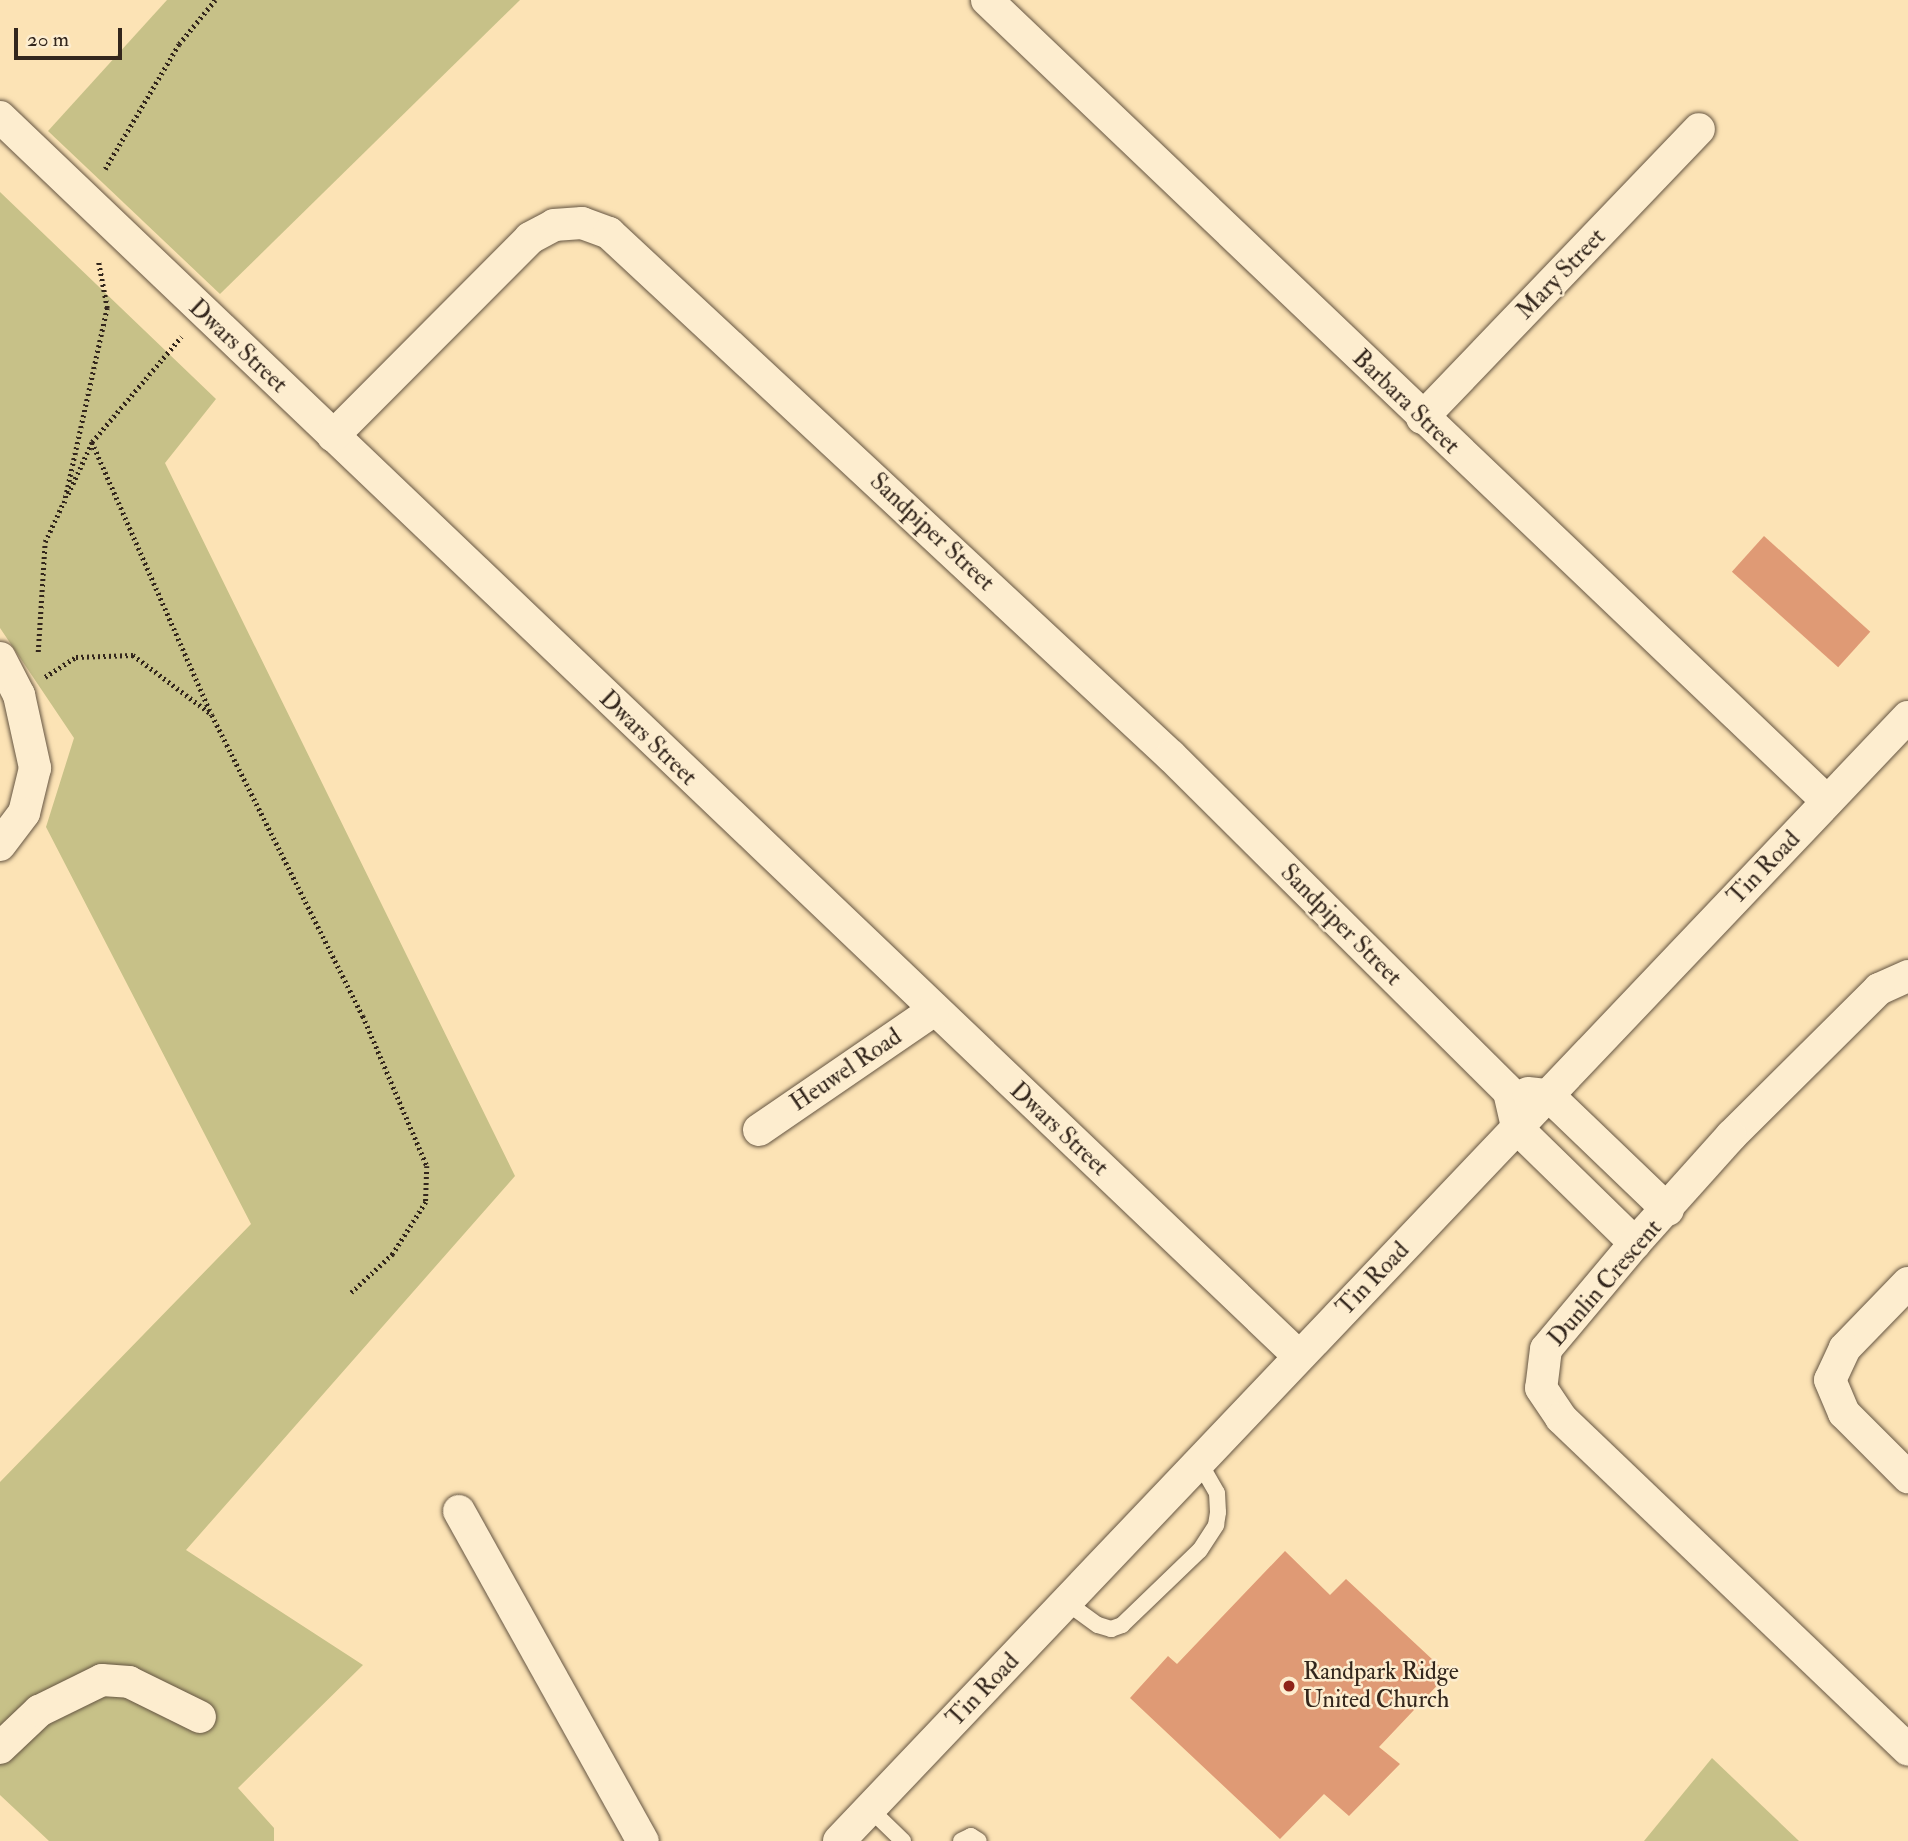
<!DOCTYPE html>
<html>
<head>
<meta charset="utf-8">
<style>
  body { margin:0 }
  #map { position:relative; width:1908px; height:1841px; overflow:hidden; background:#fce3b5; font-family:"IM FELL Double Pica",serif }
  div>[style] { position:absolute }
  [style*='--x'] { left:calc(var(--x)*1px); top:calc(var(--y)*1px); width:calc(var(--w)*1px); rotate:calc(var(--a)*1deg) }
  .green>* { inset:0; background:#c7c188 }
  .building>* { inset:0; background:#df9a75; transform-origin:0 0 }
  .path>* { height:4.5px; margin-top:-2.25px; transform-origin:0; background:repeating-linear-gradient(90deg,#33261c 0 2px,transparent 0 5.5px) }
  .roads { filter:drop-shadow(0 0 2px #655542) drop-shadow(0 0 2px #655542) }
  .lane>* { height:16px; margin:-8px; padding:0 8px; transform-origin:8px; border-radius:8px; background:#fdedcf }
  .street>* { height:32px; margin:-16px; padding:0 16px; transform-origin:16px; border-radius:16px; background:#fdedcf }
  .dots>* { width:19px; height:19px; translate:-50% -50%; box-sizing:border-box; border:4px solid #fdedcf; border-radius:50% }
  span { translate:-50% -50%; white-space:nowrap; text-align:center; line-height:1.15; -webkit-text-stroke:5px #fdedcf; paint-order:stroke }
  .street-label { font-size:24px; color:#33261c }
  .poi-label { font-size:24px; color:#33261c }
  .left { translate:0 -50%; text-align:left }
  .scale { position:absolute; left:14px; top:28px; width:108px; height:32px; box-sizing:border-box; border:4px solid #33261c; border-top:0; padding-left:9px; font-size:21px; line-height:24px; white-space:nowrap; color:#33261c; -webkit-text-stroke:5px #fdedcf; paint-order:stroke }
</style>
</head>
<body>
<div id="map">
  <div class="green">
    <div style="clip-path:polygon(167px 0,520px 0,220px 294px,48px 131px)"></div>
    <div style="clip-path:polygon(0 192px,216px 399px,165px 463px,515px 1176px,186px 1550px,363px 1665px,238px 1788px,274px 1828px,274px 1841px,49px 1841px,0 1795px,0 1482px,251px 1224px,46px 827px,74px 738px,0 628px)"></div>
    <div style="clip-path:polygon(1712px 1758px,1799px 1841px,1644px 1841px)"></div>
  </div>
  <div class="building">
    <div style="left:1764px;top:536px;width:143px;height:48px;rotate:42deg"></div>
    <div style="clip-path:polygon(1285px 1551px,1330px 1595px,1346px 1579px,1448px 1674px,1379px 1747px,1400px 1764px,1349px 1816px,1324px 1794px,1280px 1839px,1130px 1698px,1168px 1656px,1177px 1664px)"></div>
  </div>
  <div class="path">
    <div style="--x:105;--y:169;--w:145;--a:-59.4"></div>
    <div style="--x:179;--y:44;--w:57;--a:-50.7"></div>
    <div style="--x:92;--y:442;--w:298;--a:66.3"></div>
    <div style="--x:212;--y:715;--w:337;--a:63.4"></div>
    <div style="--x:363;--y:1016;--w:163;--a:66.9"></div>
    <div style="--x:427;--y:1166;--w:36;--a:92"></div>
    <div style="--x:426;--y:1202;--w:62;--a:122.4"></div>
    <div style="--x:393;--y:1254;--w:60;--a:137"></div>
    <div style="--x:68;--y:494;--w:57;--a:-65.2"></div>
    <div style="--x:92;--y:442;--w:138;--a:-49.7"></div>
    <div style="--x:64;--y:503;--w:200;--a:-77.6"></div>
    <div style="--x:107;--y:308;--w:49;--a:-100.6"></div>
    <div style="--x:38;--y:652;--w:110;--a:-86.4"></div>
    <div style="--x:45;--y:542;--w:45;--a:-65.1"></div>
    <div style="--x:45;--y:677;--w:37;--a:-33"></div>
    <div style="--x:76;--y:657;--w:57;--a:-2"></div>
    <div style="--x:133;--y:655;--w:96;--a:37"></div>
  </div>
  <div class="roads">
    <div class="lane">
      <div style="--x:1066;--y:1602;--w:39;--a:36"></div>
      <div style="--x:1098;--y:1625;--w:14;--a:17"></div>
      <div style="--x:1111;--y:1629;--w:12;--a:-20"></div>
      <div style="--x:1122;--y:1625;--w:108;--a:-43.9"></div>
      <div style="--x:1200;--y:1550;--w:30;--a:-57"></div>
      <div style="--x:1216;--y:1525;--w:13;--a:-81"></div>
      <div style="--x:1218;--y:1512;--w:19;--a:-93"></div>
      <div style="--x:1217;--y:1493;--w:36;--a:-120"></div>
      <div style="--x:870;--y:1809;--w:46;--a:44.1"></div>
      <div style="--x:961;--y:1841;--w:11;--a:-27"></div>
      <div style="--x:971;--y:1836;--w:9;--a:32"></div>
    </div>
    <div class="street">
      <div style="--x:987;--y:0;--w:1161;--a:43.64"></div>
      <div style="--x:0;--y:117;--w:1795;--a:43.65"></div>
      <div style="--x:1422;--y:418;--w:400;--a:-46.2"></div>
      <div style="--x:333;--y:436;--w:279;--a:-45.1"></div>
      <div style="--x:530;--y:238;--w:27;--a:-28"></div>
      <div style="--x:554;--y:225;--w:28;--a:-4"></div>
      <div style="--x:582;--y:223;--w:29;--a:20"></div>
      <div style="--x:609;--y:233;--w:768;--a:42.94"></div>
      <div style="--x:1171;--y:756;--w:477;--a:44.8"></div>
      <div style="--x:1509;--y:1092;--w:37;--a:77"></div>
      <div style="--x:1517;--y:1128;--w:165;--a:44.3"></div>
      <div style="--x:0;--y:658;--w:42;--a:62.8"></div>
      <div style="--x:19;--y:695;--w:75;--a:77.6"></div>
      <div style="--x:35;--y:768;--w:46;--a:103.7"></div>
      <div style="--x:24;--y:813;--w:40;--a:127"></div>
      <div style="--x:1908;--y:976;--w:32;--a:156"></div>
      <div style="--x:1879;--y:989;--w:209;--a:135.2"></div>
      <div style="--x:1731;--y:1136;--w:144;--a:131.9"></div>
      <div style="--x:1635;--y:1243;--w:138;--a:130"></div>
      <div style="--x:1546;--y:1349;--w:39;--a:97"></div>
      <div style="--x:1541;--y:1388;--w:36;--a:56"></div>
      <div style="--x:1561;--y:1418;--w:480;--a:43.7"></div>
      <div style="--x:1528;--y:1093;--w:20;--a:6"></div>
      <div style="--x:1548;--y:1095;--w:166;--a:43.8"></div>
      <div style="--x:759;--y:1130;--w:211;--a:-34.4"></div>
      <div style="--x:1908;--y:1283;--w:91;--a:134.1"></div>
      <div style="--x:1845;--y:1348;--w:35;--a:115"></div>
      <div style="--x:1830;--y:1380;--w:36;--a:67"></div>
      <div style="--x:1844;--y:1413;--w:91;--a:45"></div>
      <div style="--x:459;--y:1511;--w:378;--a:60.9"></div>
      <div style="--x:0;--y:1748;--w:54;--a:-43.5"></div>
      <div style="--x:39;--y:1711;--w:70;--a:-26.2"></div>
      <div style="--x:102;--y:1680;--w:27;--a:4"></div>
      <div style="--x:129;--y:1682;--w:79;--a:26.2"></div>
      <div style="--x:839;--y:1841;--w:1551;--a:-46.44"></div>
    </div>
  </div>
  <div class="dots">
    <div style="left:1289px;top:1686px;background:#8f2418"></div>
  </div>
  <div class="street-label">
    <span style="left:1561px;top:274px;rotate:-46deg">Mary Street</span>
    <span style="left:238px;top:346px;rotate:43deg">Dwars Street</span>
    <span style="left:1406px;top:402px;rotate:44deg">Barbara Street</span>
    <span style="left:932px;top:532px;rotate:43deg">Sandpiper Street</span>
    <span style="left:648px;top:738px;rotate:44deg">Dwars Street</span>
    <span style="left:1764px;top:868px;rotate:-46deg">Tin Road</span>
    <span style="left:1341px;top:925px;rotate:45deg">Sandpiper Street</span>
    <span style="left:846px;top:1070px;rotate:-34deg">Heuwel Road</span>
    <span style="left:1059px;top:1129px;rotate:43deg">Dwars Street</span>
    <span style="left:1373px;top:1279px;rotate:-46deg">Tin Road</span>
    <span style="left:1605px;top:1283px;rotate:-49deg">Dunlin Crescent</span>
    <span style="left:983px;top:1690px;rotate:-46deg">Tin Road</span>
  </div>
  <div class="poi-label">
    <span class="left" style="left:1303px;top:1686px">Randpark Ridge<br>United Church</span>
  </div>
  <div class="scale">20 m</div>
</div>
</body>
</html>
